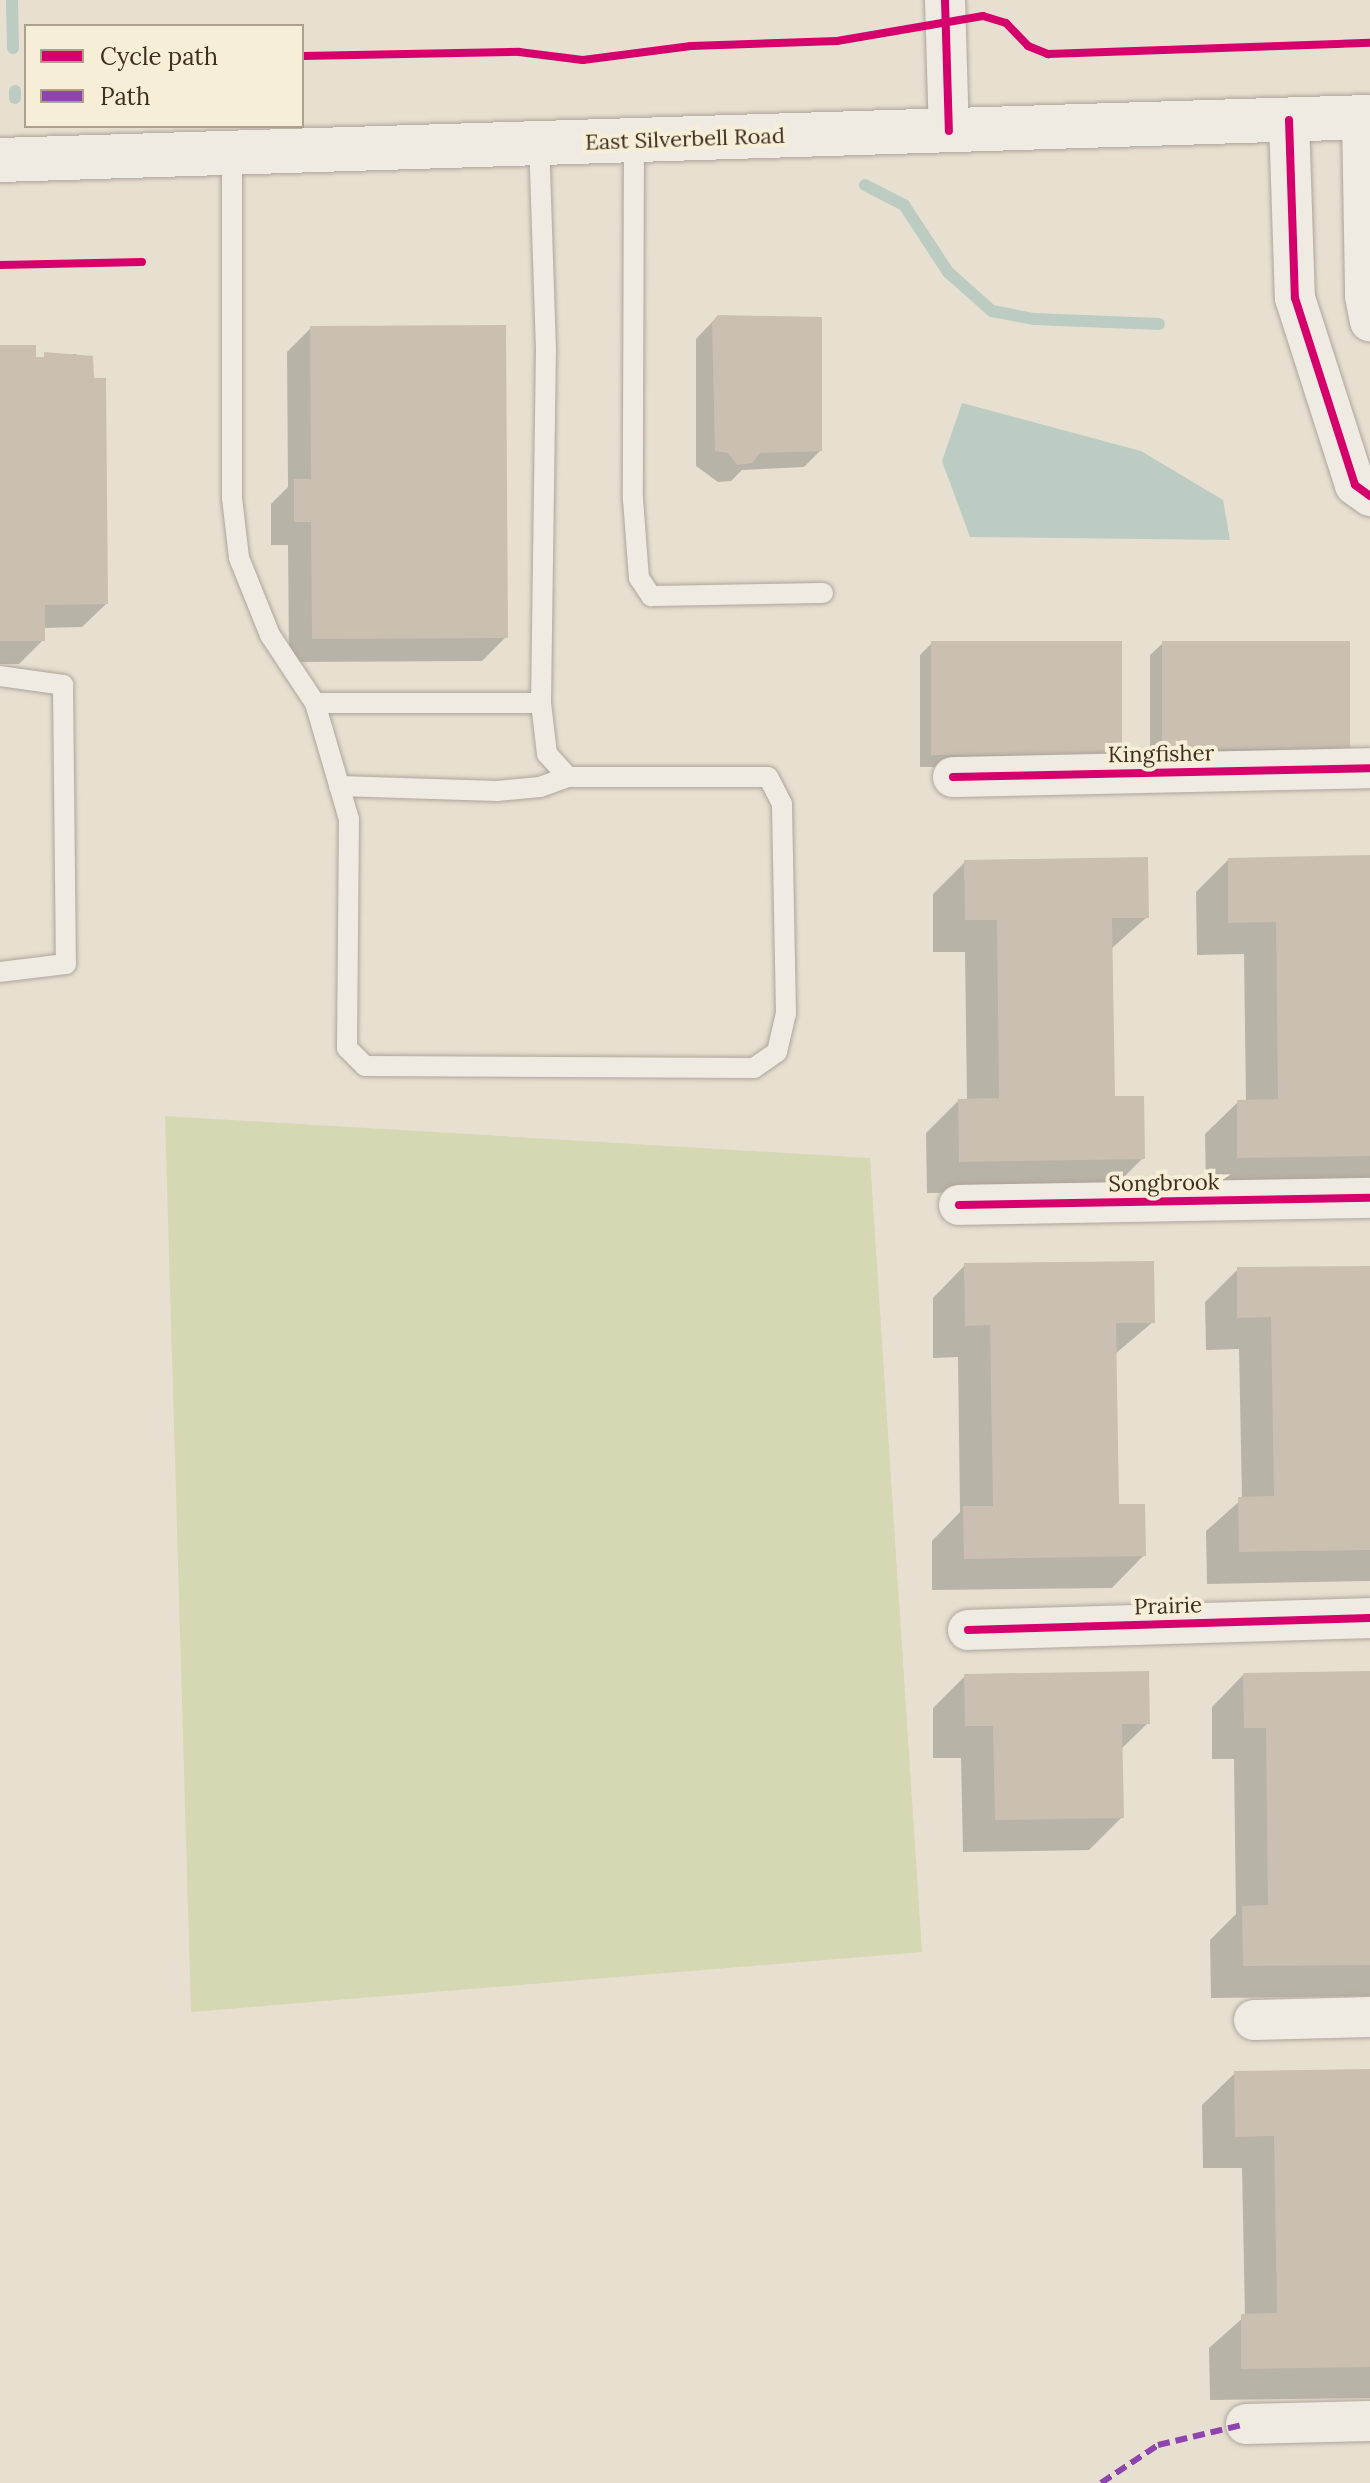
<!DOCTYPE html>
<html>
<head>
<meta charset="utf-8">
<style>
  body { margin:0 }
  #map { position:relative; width:1370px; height:2483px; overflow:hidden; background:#e7e0d1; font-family:Lora,serif }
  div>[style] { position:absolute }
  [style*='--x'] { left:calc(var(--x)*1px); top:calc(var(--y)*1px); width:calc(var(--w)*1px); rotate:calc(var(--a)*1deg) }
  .green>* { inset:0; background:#d6d7b3 }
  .water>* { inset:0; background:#bcccc2 }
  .shadow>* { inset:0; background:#0003 }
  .stream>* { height:12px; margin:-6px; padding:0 6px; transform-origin:6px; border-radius:6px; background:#bcccc2 }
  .building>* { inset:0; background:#cbbfb2; transform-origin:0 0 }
  .roads { filter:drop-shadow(0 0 2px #ada599) drop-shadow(0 0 2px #ada599) }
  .service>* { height:20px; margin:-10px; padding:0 10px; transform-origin:10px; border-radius:10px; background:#efebe3 }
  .minor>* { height:40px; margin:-20px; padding:0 20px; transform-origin:20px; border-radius:20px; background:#efebe3 }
  .secondary>* { height:44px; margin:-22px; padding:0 22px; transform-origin:22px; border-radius:22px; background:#efebe3 }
  .quiet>* { height:6px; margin-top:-3px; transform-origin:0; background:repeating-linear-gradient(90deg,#8e44ad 0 12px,transparent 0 18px) }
  .cycleway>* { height:8px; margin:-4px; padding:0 4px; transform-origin:4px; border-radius:4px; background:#d6006c }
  span { translate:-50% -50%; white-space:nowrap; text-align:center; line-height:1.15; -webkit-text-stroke:8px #f7eed8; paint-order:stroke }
  .street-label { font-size:22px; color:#3d2e20 }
  .legend { position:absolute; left:24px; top:24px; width:280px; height:104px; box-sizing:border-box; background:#f7eed8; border:2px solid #ada18e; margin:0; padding:10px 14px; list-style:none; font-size:24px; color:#3d2e20 }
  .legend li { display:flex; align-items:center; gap:16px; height:40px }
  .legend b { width:40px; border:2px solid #ada18e }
</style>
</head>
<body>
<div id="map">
  <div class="green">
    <div style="clip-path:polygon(165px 1116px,870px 1158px,922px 1952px,191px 2012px)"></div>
  </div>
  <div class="water">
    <div style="clip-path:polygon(962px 403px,1141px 451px,1223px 500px,1230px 540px,970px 537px,942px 461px)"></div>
  </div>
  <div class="shadow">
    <div style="clip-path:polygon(714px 320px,822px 449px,804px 467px,742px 470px,731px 481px,718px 482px,696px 466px,696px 339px)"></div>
    <div style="clip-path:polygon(311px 328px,506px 637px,482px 661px,289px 662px,288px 545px,271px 545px,271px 504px,288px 487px,287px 352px)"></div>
    <div style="clip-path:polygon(0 347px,34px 359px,76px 354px,106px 604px,82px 627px,43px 628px,43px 640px,19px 664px,0 664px)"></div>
    <div style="clip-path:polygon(932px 643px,1108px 767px,920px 767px,920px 655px)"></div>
    <div style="clip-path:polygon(1163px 643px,1348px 748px,1150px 760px,1150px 655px)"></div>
    <div style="clip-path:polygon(1370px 857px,1370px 1187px,1206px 1189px,1205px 1134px,1238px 1102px,1246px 1102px,1244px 954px,1197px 955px,1196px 892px,1228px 860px)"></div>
    <div style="clip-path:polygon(965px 862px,1147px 917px,1111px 949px,1113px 1098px,1143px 1158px,1110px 1191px,927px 1193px,926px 1133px,959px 1100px,967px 1100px,965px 952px,933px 952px,933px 894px)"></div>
    <div style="clip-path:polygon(965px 1265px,1153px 1322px,1115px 1354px,1117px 1506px,1144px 1555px,1112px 1588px,932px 1590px,932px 1541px,960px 1512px,958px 1357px,933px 1358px,933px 1298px)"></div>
    <div style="clip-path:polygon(1370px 1268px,1370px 1581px,1207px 1584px,1206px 1531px,1242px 1499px,1239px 1349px,1206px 1350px,1205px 1302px,1238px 1269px)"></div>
    <div style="clip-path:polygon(1370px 1673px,1370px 1996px,1211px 1998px,1210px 1940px,1236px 1914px,1234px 1759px,1212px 1759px,1212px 1707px,1244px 1674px)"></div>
    <div style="clip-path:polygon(965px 1676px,1148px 1723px,1120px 1750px,1122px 1817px,1089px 1850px,963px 1852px,961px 1758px,933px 1758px,933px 1708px)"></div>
    <div style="clip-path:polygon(1370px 2071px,1370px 2398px,1210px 2400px,1209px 2348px,1245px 2316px,1242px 2168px,1203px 2168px,1202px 2105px,1235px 2073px)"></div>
  </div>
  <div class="stream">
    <div style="--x:12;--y:0;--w:48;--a:88.8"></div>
    <div style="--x:15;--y:91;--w:7;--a:90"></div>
    <div style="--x:865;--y:185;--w:44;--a:27.1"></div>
    <div style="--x:904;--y:205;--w:80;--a:56.7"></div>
    <div style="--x:948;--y:272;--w:59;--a:41.6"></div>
    <div style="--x:992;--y:311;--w:43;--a:10.8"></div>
    <div style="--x:1034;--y:319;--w:125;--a:2.3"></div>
  </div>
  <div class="building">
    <div style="clip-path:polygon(718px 315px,822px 317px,822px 451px,760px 453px,752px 463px,737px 465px,728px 453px,715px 451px,712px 322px)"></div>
    <div style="clip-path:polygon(506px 325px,508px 638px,312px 639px,311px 522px,294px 522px,294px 479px,311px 479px,310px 326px)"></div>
    <div style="clip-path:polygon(0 345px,36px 345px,36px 357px,44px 357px,44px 352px,93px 356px,94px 378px,106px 378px,108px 604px,45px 605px,45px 641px,0 641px)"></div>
    <div style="left:931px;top:641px;width:191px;height:114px"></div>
    <div style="left:1162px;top:641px;width:188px;height:108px"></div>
    <div style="clip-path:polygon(1370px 855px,1370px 1156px,1237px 1158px,1237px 1100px,1278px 1099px,1276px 922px,1228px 923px,1228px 858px)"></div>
    <div style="clip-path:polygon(1148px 857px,1149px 918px,1112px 918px,1115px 1096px,1144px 1096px,1145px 1159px,959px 1162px,958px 1099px,999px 1098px,997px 920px,965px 920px,964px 860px)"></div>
    <div style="clip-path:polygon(1154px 1261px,1155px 1323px,1116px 1323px,1119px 1504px,1145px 1504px,1146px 1556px,964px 1559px,963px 1506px,993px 1506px,990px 1325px,965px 1326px,964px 1263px)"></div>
    <div style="clip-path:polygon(1370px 1266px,1370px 1550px,1239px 1552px,1238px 1497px,1274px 1496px,1271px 1317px,1237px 1318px,1237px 1267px)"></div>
    <div style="clip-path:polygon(1149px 1671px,1150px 1724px,1122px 1724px,1124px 1818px,995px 1820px,993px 1726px,965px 1726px,964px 1674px)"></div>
    <div style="clip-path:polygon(1370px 1671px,1370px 1965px,1243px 1966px,1242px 1906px,1268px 1905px,1266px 1728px,1244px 1728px,1243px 1673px)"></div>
    <div style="clip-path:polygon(1370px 2069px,1370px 2367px,1241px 2369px,1241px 2314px,1277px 2313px,1274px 2136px,1235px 2137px,1234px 2071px)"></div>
  </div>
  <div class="roads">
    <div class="service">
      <div style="--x:634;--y:141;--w:358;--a:90.2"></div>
      <div style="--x:633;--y:499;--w:79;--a:85.7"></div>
      <div style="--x:639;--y:578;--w:22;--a:56"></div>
      <div style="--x:651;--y:596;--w:172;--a:-1"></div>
      <div style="--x:232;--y:154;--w:344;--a:90"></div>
      <div style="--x:232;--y:498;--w:60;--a:83.3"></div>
      <div style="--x:239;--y:558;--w:83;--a:68.1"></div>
      <div style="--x:270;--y:635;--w:82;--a:56.5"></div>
      <div style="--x:315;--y:703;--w:121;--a:73.7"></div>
      <div style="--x:349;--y:819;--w:229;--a:90.5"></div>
      <div style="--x:347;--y:1048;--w:25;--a:45"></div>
      <div style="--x:365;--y:1066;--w:389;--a:0.3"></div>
      <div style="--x:754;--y:1068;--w:28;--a:-35"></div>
      <div style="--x:777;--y:1052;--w:39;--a:-77"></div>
      <div style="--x:786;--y:1014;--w:210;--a:-91.1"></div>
      <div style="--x:782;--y:804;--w:30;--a:-117"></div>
      <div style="--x:768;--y:777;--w:200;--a:180"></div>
      <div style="--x:568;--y:777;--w:31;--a:-132"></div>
      <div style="--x:547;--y:754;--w:51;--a:-96.7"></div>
      <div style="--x:541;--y:703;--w:353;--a:-89.2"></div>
      <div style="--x:546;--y:350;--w:207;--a:-91.9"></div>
      <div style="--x:0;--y:676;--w:64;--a:8.1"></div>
      <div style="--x:63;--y:685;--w:279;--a:89.4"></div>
      <div style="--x:66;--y:964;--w:66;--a:173.1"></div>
      <div style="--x:315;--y:703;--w:226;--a:0"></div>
      <div style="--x:339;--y:786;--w:158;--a:1.8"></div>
      <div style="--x:497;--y:791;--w:43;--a:-5.3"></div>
      <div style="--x:540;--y:787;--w:30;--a:-20"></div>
    </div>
    <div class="minor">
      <div style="--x:945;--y:0;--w:131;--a:88.3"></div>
      <div style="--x:1362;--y:117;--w:179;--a:89"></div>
      <div style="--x:1365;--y:296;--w:26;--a:79"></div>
      <div style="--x:1289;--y:120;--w:178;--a:88.1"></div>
      <div style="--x:1295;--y:298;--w:196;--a:72.2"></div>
      <div style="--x:1355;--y:485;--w:19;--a:36"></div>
      <div style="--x:953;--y:777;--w:417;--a:-1.2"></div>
      <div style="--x:959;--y:1205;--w:411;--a:-1"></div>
      <div style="--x:968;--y:1630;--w:402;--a:-1.7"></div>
      <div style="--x:1254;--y:2020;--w:116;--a:-1.5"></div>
      <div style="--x:1246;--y:2424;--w:124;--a:-1.4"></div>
    </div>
    <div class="secondary">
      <div style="--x:0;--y:160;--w:1371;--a:-1.8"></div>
    </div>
  </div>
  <div class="quiet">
    <div style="--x:1101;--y:2483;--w:69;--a:-33.7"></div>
    <div style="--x:1158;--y:2445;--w:90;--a:-13.4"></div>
  </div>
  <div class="cycleway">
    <div style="--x:945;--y:0;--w:131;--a:88.3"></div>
    <div style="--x:302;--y:56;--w:217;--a:-1.1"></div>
    <div style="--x:519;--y:52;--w:64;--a:7.1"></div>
    <div style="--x:583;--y:60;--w:109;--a:-7.4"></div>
    <div style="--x:691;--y:46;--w:146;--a:-2"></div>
    <div style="--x:837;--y:41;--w:148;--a:-9.7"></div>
    <div style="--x:983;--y:16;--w:24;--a:17"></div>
    <div style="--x:1006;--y:23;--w:32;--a:46"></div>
    <div style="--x:1028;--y:46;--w:22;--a:22"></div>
    <div style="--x:1048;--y:54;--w:322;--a:-2"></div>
    <div style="--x:1289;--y:120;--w:178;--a:88.1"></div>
    <div style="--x:1295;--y:298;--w:196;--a:72.2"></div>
    <div style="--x:1355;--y:485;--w:19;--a:36"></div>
    <div style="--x:0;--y:265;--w:142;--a:-1.2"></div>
    <div style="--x:953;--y:777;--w:417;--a:-1.2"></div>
    <div style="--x:959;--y:1205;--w:411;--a:-1"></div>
    <div style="--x:968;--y:1630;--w:402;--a:-1.7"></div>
  </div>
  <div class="street-label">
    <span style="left:685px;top:139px;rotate:-2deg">East Silverbell Road</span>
    <span style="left:1161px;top:754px;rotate:-1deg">Kingfisher</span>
    <span style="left:1164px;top:1183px;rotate:-1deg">Songbrook</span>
    <span style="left:1168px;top:1606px;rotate:-2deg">Prairie</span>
  </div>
  <ul class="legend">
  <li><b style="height:10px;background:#d6006c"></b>Cycle path</li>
  <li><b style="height:10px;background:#8e44ad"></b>Path</li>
  </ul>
</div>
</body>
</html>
